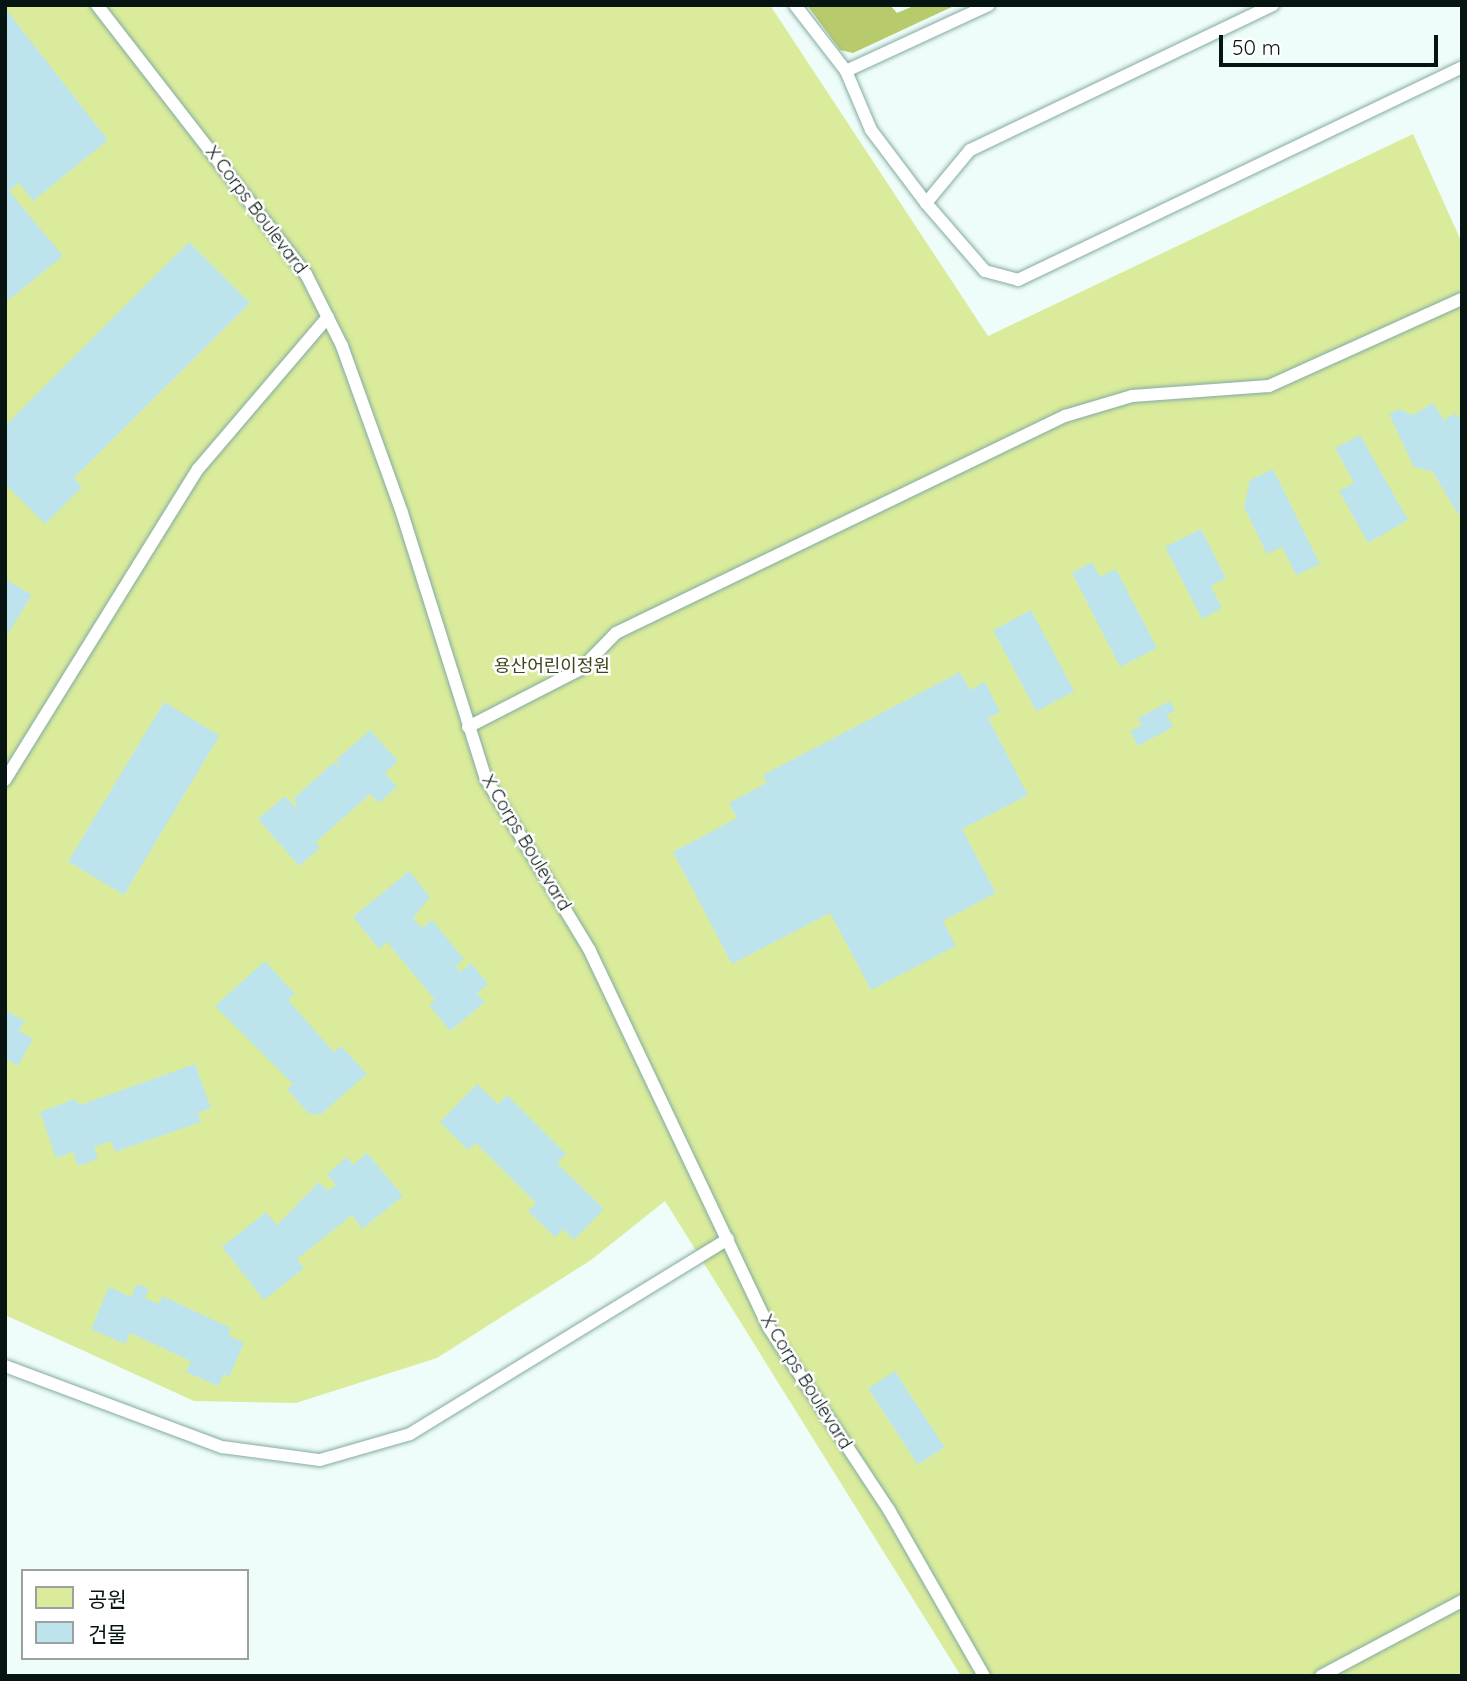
<!DOCTYPE html>
<html>
<head>
<meta charset="utf-8">
<style>
  body { margin:0 }
  #map { position:relative; width:1467px; height:1681px; overflow:hidden; background:#eefdfa; font-family:Quicksand,"Noto Sans KR",sans-serif }
  div>[style] { position:absolute }
  [style*='--x'] { left:calc(var(--x)*1px); top:calc(var(--y)*1px); width:calc(var(--w)*1px); rotate:calc(var(--a)*1deg) }
  .green>* { inset:0; background:#daec9b }
  .forest>* { inset:0; background:#b7ca6c }
  .building>* { inset:0; background:#bde4ec; transform-origin:0 0 }
  .roads { filter:drop-shadow(0 0 2px #85aaa2) drop-shadow(0 0 2px #85aaa2) }
  .service>* { height:12px; margin:-6px; padding:0 6px; transform-origin:6px; border-radius:6px; background:#fff }
  span { translate:-50% -50%; white-space:nowrap; text-align:center; line-height:1.15; -webkit-text-stroke:5px #fff; paint-order:stroke }
  .street-label { font-size:18px; color:#071512 }
  .park-label { font-size:18px; color:#3c441c }
  .frame { position:absolute; inset:0; border:7px solid #071512; pointer-events:none }
  .legend { position:absolute; left:21px; top:1569px; width:228px; height:91px; box-sizing:border-box; background:#fff; border:2px solid #9ca1a0; margin:0; padding:9px 12px; list-style:none; font-size:21px; color:#071512 }
  .legend li { display:flex; align-items:center; gap:14px; height:35px }
  .legend b { width:35px; border:2px solid #9ca1a0 }
  .scale { position:absolute; left:1219px; top:35px; width:219px; height:32px; box-sizing:border-box; border:4px solid #071512; border-top:0; padding-left:9px; font-size:21px; line-height:24px; white-space:nowrap; color:#071512; -webkit-text-stroke:5px #fff; paint-order:stroke }
</style>
</head>
<body>
<div id="map">
  <div class="green">
    <div style="clip-path:polygon(5px 5px,770px 5px,988px 336px,1413px 134px,1462px 243px,1462px 1676px,961px 1676px,665px 1201px,591px 1260px,437px 1358px,296px 1403px,194px 1401px,5px 1315px)"></div>
  </div>
  <div class="forest">
    <div style="clip-path:polygon(807px 5px,890px 5px,897px 13px,916px 5px,956px 5px,853px 53px,840px 50px)"></div>
  </div>
  <div class="building">
    <div style="clip-path:polygon(5px 8px,108px 140px,33px 201px,19px 183px,9px 191px,63px 256px,5px 303px)"></div>
    <div style="clip-path:polygon(189px 242px,250px 303px,74px 478px,82px 487px,45px 524px,5px 484px,5px 426px)"></div>
    <div style="clip-path:polygon(1433px 403px,1444px 420px,1456px 413px,1462px 423px,1459px 516px,1433px 472px,1414px 467px,1389px 414px,1399px 409px,1413px 415px)"></div>
    <div style="clip-path:polygon(1360px 435px,1408px 520px,1368px 543px,1339px 491px,1354px 483px,1335px 448px)"></div>
    <div style="clip-path:polygon(1273px 469px,1320px 564px,1296px 575px,1282px 547px,1267px 554px,1244px 507px,1250px 480px)"></div>
    <div style="clip-path:polygon(1201px 529px,1226px 578px,1211px 586px,1222px 608px,1202px 619px,1165px 547px)"></div>
    <div style="clip-path:polygon(1092px 562px,1100px 577px,1116px 569px,1157px 648px,1120px 667px,1072px 573px)"></div>
    <div style="clip-path:polygon(5px 579px,32px 595px,5px 638px)"></div>
    <div style="left:1031px;top:610px;width:92px;height:43px;rotate:62deg"></div>
    <div style="clip-path:polygon(960px 672px,970px 690px,985px 682px,1000px 712px,988px 718px,1028px 795px,962px 829px,996px 893px,943px 921px,956px 946px,871px 990px,830px 913px,732px 964px,673px 852px,737px 818px,729px 803px,767px 783px,763px 775px)"></div>
    <div style="clip-path:polygon(1170px 701px,1175px 711px,1167px 715px,1173px 727px,1138px 746px,1130px 731px,1142px 725px,1138px 718px)"></div>
    <div style="left:164px;top:702px;width:65px;height:186px;rotate:31deg"></div>
    <div style="clip-path:polygon(370px 730px,398px 761px,385px 773px,397px 787px,379px 803px,370px 794px,316px 842px,320px 848px,299px 866px,258px 819px,285px 796px,297px 809px,294px 798px,333px 763px,341px 766px,336px 760px)"></div>
    <div style="clip-path:polygon(409px 871px,430px 897px,413px 918px,422px 928px,432px 920px,464px 959px,456px 966px,460px 972px,471px 963px,488px 984px,477px 993px,485px 1002px,450px 1031px,429px 1005px,435px 1000px,387px 942px,379px 949px,353px 917px)"></div>
    <div style="clip-path:polygon(265px 961px,295px 994px,288px 1000px,334px 1052px,341px 1046px,367px 1074px,320px 1115px,308px 1113px,287px 1089px,293px 1084px,215px 1006px)"></div>
    <div style="clip-path:polygon(5px 1010px,25px 1021px,19px 1031px,33px 1039px,18px 1066px,5px 1058px)"></div>
    <div style="clip-path:polygon(195px 1064px,211px 1108px,198px 1113px,201px 1122px,115px 1152px,111px 1141px,94px 1147px,98px 1159px,78px 1166px,73px 1152px,56px 1158px,40px 1112px,75px 1099px,80px 1105px)"></div>
    <div style="clip-path:polygon(477px 1084px,498px 1104px,507px 1095px,566px 1154px,557px 1163px,604px 1209px,574px 1240px,563px 1229px,555px 1237px,528px 1211px,536px 1203px,476px 1143px,468px 1150px,440px 1122px)"></div>
    <div style="clip-path:polygon(367px 1153px,403px 1196px,362px 1229px,352px 1215px,297px 1259px,304px 1268px,264px 1300px,222px 1247px,266px 1212px,277px 1225px,319px 1182px,328px 1191px,336px 1185px,327px 1174px,347px 1157px,353px 1165px)"></div>
    <div style="clip-path:polygon(137px 1284px,149px 1289px,145px 1298px,159px 1304px,162px 1296px,231px 1328px,228px 1335px,244px 1343px,229px 1377px,224px 1374px,218px 1386px,186px 1372px,191px 1361px,130px 1333px,125px 1344px,91px 1329px,109px 1287px,131px 1297px)"></div>
    <div style="left:895px;top:1371px;width:91px;height:32px;rotate:57deg"></div>
  </div>
  <div class="roads">
    <div class="service">
      <div style="--x:97;--y:5;--w:341;--a:52.2"></div>
      <div style="--x:306;--y:274;--w:80;--a:63.4"></div>
      <div style="--x:342;--y:346;--w:177;--a:70.2"></div>
      <div style="--x:402;--y:513;--w:279;--a:72.5"></div>
      <div style="--x:486;--y:779;--w:201;--a:58.8"></div>
      <div style="--x:590;--y:951;--w:417;--a:64.6"></div>
      <div style="--x:769;--y:1328;--w:218;--a:56.6"></div>
      <div style="--x:889;--y:1510;--w:191;--a:60.2"></div>
      <div style="--x:795;--y:5;--w:83;--a:52.3"></div>
      <div style="--x:846;--y:71;--w:64;--a:67"></div>
      <div style="--x:871;--y:130;--w:91;--a:53"></div>
      <div style="--x:1273;--y:5;--w:336;--a:154.4"></div>
      <div style="--x:970;--y:150;--w:69;--a:129.7"></div>
      <div style="--x:926;--y:203;--w:90;--a:49.1"></div>
      <div style="--x:985;--y:271;--w:34;--a:15"></div>
      <div style="--x:1018;--y:280;--w:492;--a:-25.6"></div>
      <div style="--x:846;--y:71;--w:157;--a:-24.8"></div>
      <div style="--x:468;--y:727;--w:127;--a:-27.2"></div>
      <div style="--x:581;--y:669;--w:50;--a:-45.8"></div>
      <div style="--x:616;--y:633;--w:499;--a:-25.8"></div>
      <div style="--x:1065;--y:416;--w:70;--a:-16.6"></div>
      <div style="--x:1132;--y:396;--w:137;--a:-4.2"></div>
      <div style="--x:1269;--y:386;--w:212;--a:-24.3"></div>
      <div style="--x:5;--y:780;--w:366;--a:-58.2"></div>
      <div style="--x:198;--y:469;--w:200;--a:-49.5"></div>
      <div style="--x:5;--y:1366;--w:232;--a:20.5"></div>
      <div style="--x:222;--y:1447;--w:99;--a:7.6"></div>
      <div style="--x:320;--y:1460;--w:94;--a:-16.1"></div>
      <div style="--x:410;--y:1434;--w:373;--a:-31.5"></div>
      <div style="--x:1321;--y:1676;--w:160;--a:-28"></div>
    </div>
  </div>
  <div class="street-label">
    <span style="left:256px;top:210px;rotate:53deg">X Corps Boulevard</span>
    <span style="left:526px;top:843px;rotate:59deg">X Corps Boulevard</span>
    <span style="left:806px;top:1382px;rotate:58deg">X Corps Boulevard</span>
  </div>
  <div class="park-label">
    <span style="left:552px;top:666px">용산어린이정원</span>
  </div>
  <div class="frame"></div>
  <ul class="legend">
  <li><b style="height:19px;background:#daec9b"></b>공원</li>
  <li><b style="height:19px;background:#bde4ec"></b>건물</li>
  </ul>
  <div class="scale">50 m</div>
</div>
</body>
</html>
